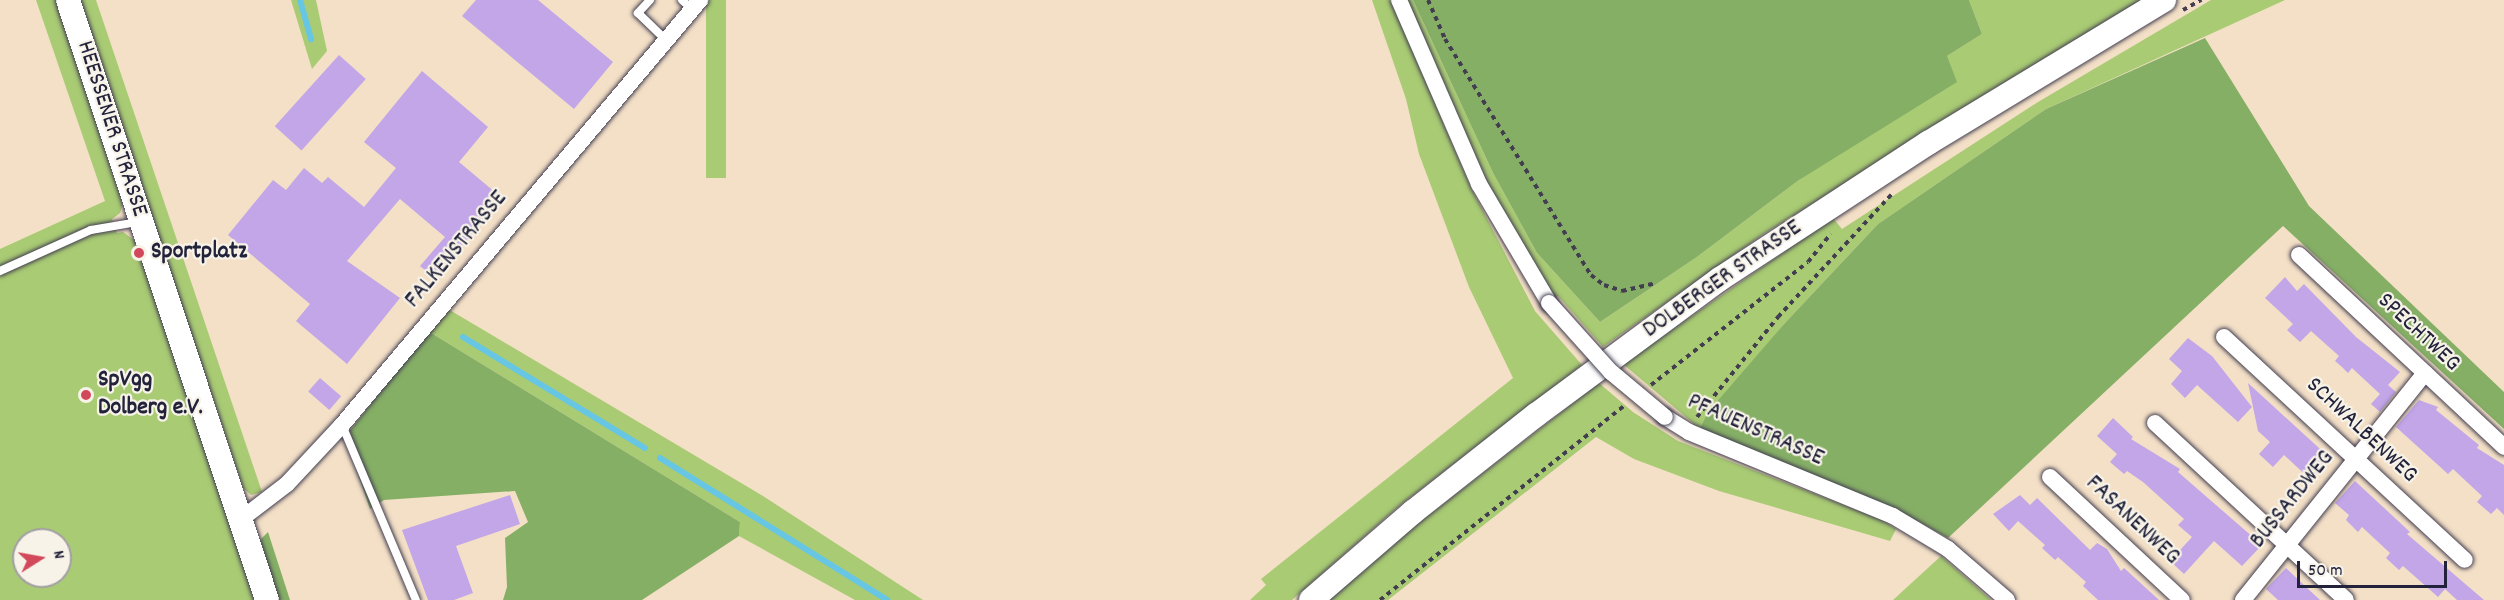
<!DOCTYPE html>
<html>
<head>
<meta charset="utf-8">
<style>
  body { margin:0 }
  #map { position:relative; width:2504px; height:600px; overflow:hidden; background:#f4e0c7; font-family:Dekko,sans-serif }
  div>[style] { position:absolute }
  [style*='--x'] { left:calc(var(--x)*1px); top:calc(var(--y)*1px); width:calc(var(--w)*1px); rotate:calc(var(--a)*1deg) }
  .green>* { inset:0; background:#a9cb74; transform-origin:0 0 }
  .forest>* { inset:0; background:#86af66 }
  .stream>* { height:6px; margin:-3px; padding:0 3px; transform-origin:3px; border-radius:3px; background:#66c6e4 }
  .building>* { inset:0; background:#c2a6e8; transform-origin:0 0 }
  .path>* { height:4px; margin-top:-2px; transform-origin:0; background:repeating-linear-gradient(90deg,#423e50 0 4.5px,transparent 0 9px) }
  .roads { filter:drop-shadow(0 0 2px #423e50) drop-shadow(0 0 2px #423e50) }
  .lane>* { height:8px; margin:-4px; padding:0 4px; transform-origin:4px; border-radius:4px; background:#fff }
  .street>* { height:16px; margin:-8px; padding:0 8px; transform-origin:8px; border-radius:8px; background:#fff }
  .secondary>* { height:24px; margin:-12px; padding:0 12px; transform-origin:12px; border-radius:12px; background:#fff }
  .bridges { filter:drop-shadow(0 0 2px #423e50) drop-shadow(0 0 2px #423e50) }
  .street-bridge>* { height:16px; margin:-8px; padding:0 8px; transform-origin:8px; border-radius:8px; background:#fff }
  .dots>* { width:16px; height:16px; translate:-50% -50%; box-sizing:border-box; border:3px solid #f7f3e8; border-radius:50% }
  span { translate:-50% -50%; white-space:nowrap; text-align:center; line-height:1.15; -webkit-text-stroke:4.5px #f7f3e8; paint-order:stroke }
  .street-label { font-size:24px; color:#22223b }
  .poi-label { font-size:24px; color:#22223b; font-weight:700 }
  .left { translate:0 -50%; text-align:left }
  .north { position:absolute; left:12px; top:528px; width:60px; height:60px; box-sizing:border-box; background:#f7f3e8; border:2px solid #a29fa3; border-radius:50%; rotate:79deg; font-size:16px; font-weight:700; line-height:24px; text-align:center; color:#22223b }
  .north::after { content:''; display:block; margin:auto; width:21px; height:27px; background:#d1495b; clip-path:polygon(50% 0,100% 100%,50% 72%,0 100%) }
  .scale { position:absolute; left:2297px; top:561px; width:150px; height:27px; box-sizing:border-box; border:3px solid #22223b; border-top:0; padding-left:8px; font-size:18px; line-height:21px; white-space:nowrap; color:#22223b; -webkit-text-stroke:4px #f7f3e8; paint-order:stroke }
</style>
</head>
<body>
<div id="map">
  <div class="green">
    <div style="clip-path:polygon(evenodd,36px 0,56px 0,123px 204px,120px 213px,112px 219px,117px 233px,123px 232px,137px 242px,256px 600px,0 600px,0 249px,105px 201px,36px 0,24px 540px,60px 540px,60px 576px,24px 576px,24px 540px)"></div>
    <div style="clip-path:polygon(79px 0,96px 0,262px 492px,251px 495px,243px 488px)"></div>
    <div style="clip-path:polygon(291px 0,316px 0,327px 51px,312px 69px)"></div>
    <div style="left:706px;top:0;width:20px;height:178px"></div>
    <div style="clip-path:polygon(1372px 0,1391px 0,1471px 188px,1535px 311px,1582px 365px,1399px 506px,1292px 600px,1250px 600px,1266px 585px,1261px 579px,1513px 378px,1469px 287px,1419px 154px,1406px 99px)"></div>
    <div style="clip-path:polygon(1406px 0,1413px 0,1493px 173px,1537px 253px,1600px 322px,1697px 257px,1799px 180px,1947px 56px,1982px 34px,1969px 0,2142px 0,1765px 233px,1603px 347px,1558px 296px,1553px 298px,1501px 213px)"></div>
    <div style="clip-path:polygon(2211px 0,2285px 0,2046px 109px,1878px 224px,1784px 324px,1700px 429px,1623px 364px,1833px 218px,1842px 229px,2038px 102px)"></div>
    <div style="clip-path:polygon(448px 309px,763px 496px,923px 600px,855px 600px,739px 536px,740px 522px,428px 331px)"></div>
    <div style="clip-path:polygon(1599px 383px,1633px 412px,1678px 441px,1882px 520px,1896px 529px,1890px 541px,1719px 491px,1634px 459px,1596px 437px,1388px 600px,1328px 600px,1420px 522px)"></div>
    <div style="clip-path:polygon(1941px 556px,1991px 600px,1893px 600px)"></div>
  </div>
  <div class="forest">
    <div style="clip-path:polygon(1413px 0,1969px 0,1982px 34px,1947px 56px,1957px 82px,1799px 180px,1697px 257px,1600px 322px,1537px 253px,1493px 173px)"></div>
    <div style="clip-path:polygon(2205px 38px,2309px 206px,2504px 392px,2504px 429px,2283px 226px,1948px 538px,1896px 509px,1700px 429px,1708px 412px,1784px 324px,1878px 224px,2046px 109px)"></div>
    <div style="clip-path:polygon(428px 331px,740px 522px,739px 536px,642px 600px,503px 600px,507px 587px,505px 538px,528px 522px,515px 491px,384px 500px,370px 509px,345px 437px)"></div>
    <div style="clip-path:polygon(268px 532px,290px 600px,279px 600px,260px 540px)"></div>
  </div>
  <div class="stream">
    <div style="--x:300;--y:0;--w:41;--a:74.2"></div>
    <div style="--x:463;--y:337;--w:213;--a:31.4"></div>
    <div style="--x:660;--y:458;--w:268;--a:32"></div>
  </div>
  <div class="building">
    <div style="clip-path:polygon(476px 0,538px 0,613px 62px,574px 109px,462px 16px)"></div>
    <div style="left:339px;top:55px;width:36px;height:96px;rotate:42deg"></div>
    <div style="clip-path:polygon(422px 71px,488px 127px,459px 162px,502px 198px,435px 278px,420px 266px,445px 237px,400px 199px,347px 261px,400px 298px,347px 364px,296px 321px,310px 304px,228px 235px,273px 180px,286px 190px,304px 168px,322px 183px,328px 177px,364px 207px,396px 168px,364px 142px)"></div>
    <div style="clip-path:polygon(2285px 277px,2297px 291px,2304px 284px,2356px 337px,2400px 372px,2388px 385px,2396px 392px,2380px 412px,2371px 404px,2380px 394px,2352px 368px,2348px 373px,2342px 367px,2335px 361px,2339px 356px,2311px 331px,2300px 342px,2287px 330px,2293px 324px,2265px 298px)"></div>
    <div style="clip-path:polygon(2188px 338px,2212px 356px,2252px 407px,2238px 422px,2197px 385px,2185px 398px,2171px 384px,2182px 371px,2169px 359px)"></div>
    <div style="left:320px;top:378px;width:28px;height:18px;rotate:41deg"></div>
    <div style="clip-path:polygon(2248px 383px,2331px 459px,2311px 480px,2284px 455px,2273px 467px,2259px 454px,2270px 442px,2258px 431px)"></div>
    <div style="clip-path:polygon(2419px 400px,2438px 407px,2436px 410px,2479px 445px,2477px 448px,2504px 465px,2504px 515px,2497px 508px,2491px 514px,2477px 502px,2482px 496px,2453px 469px,2448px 474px,2396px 427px)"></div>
    <div style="clip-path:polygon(2113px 418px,2133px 437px,2131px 439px,2180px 469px,2178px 472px,2262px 545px,2242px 566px,2214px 541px,2184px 574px,2170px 561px,2192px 537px,2178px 525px,2184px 519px,2143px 482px,2127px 471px,2124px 474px,2110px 462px,2117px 454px,2097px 436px)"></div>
    <div style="clip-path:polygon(2355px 481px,2410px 532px,2407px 534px,2484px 600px,2457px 600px,2445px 589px,2438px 597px,2403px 566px,2399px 570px,2386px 558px,2390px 553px,2362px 527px,2358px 532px,2346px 520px,2349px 515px,2335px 503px)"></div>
    <div style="clip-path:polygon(510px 495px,520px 524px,456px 546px,473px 593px,454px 600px,428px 600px,402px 530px)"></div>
    <div style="clip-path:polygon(2020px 495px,2030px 505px,2037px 498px,2090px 550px,2097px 543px,2107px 549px,2121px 571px,2124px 568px,2159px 600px,2098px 600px,2083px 586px,2086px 582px,2058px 557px,2055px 560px,2042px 548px,2045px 545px,2018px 521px,2009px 531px,1993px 514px)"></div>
    <div style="clip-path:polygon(2286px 568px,2306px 587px,2320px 600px,2278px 600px,2266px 589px)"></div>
  </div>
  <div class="path">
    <div style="--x:1428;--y:0;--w:43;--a:66.4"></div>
    <div style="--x:1445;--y:39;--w:278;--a:58.3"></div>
    <div style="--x:1591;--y:275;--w:16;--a:38"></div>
    <div style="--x:1604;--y:285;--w:19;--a:18"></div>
    <div style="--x:1622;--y:291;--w:32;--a:-13"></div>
    <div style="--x:2183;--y:10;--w:21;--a:-29"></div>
    <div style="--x:1651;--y:385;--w:199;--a:-38.1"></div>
    <div style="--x:1808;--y:262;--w:36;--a:-51"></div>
    <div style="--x:1697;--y:417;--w:129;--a:-51"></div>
    <div style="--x:1778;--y:317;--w:169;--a:-47.2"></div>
    <div style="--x:1380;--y:600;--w:312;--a:-38.5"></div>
  </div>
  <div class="roads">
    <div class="lane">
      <div style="--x:650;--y:0;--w:18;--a:133"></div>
      <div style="--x:638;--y:13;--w:39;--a:44"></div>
      <div style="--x:682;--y:0;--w:13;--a:42"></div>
      <div style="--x:0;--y:271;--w:100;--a:-24.3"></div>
      <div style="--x:91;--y:230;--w:48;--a:-9.7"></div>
      <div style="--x:342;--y:425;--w:190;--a:67.1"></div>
    </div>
    <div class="street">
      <div style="--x:1399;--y:0;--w:201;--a:66.5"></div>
      <div style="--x:1479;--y:184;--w:138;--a:59.5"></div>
      <div style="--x:2299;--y:255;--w:281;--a:43.1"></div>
      <div style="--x:2224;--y:337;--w:328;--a:42.8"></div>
      <div style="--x:1665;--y:417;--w:28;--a:32"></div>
      <div style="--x:1689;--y:432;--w:221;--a:22.4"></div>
      <div style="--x:1893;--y:516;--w:64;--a:31"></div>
      <div style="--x:1948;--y:549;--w:78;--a:40.8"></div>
      <div style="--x:2155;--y:423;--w:260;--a:42.8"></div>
      <div style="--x:2050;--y:477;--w:180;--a:43"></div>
      <div style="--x:240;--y:520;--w:59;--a:-37.5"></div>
      <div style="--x:287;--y:484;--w:81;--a:-47"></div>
      <div style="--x:342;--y:425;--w:556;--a:-49.89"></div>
      <div style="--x:2243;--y:600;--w:291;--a:-51.3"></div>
    </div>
    <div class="secondary">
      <div style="--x:68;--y:0;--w:632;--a:71.65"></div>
      <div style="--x:1311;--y:600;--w:135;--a:-40.8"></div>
      <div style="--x:1413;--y:512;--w:157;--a:-38.3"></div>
      <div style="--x:1536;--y:415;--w:229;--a:-36.5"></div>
      <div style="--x:1720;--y:279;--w:249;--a:-33.2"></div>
      <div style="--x:1928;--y:143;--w:276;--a:-31.2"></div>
    </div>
  </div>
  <div class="bridges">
    <div class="street-bridge">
      <div style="--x:1549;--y:303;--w:93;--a:48.1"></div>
      <div style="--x:1611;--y:372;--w:70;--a:39.8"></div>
    </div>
  </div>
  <div class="dots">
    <div style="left:139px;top:253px;background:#d1495b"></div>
    <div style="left:86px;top:395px;background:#d1495b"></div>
  </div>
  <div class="street-label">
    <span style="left:111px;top:129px;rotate:72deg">HEESSENER STRASSE</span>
    <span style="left:457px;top:250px;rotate:-50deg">FALKENSTRASSE</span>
    <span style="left:1723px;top:280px;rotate:-35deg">DOLBERGER STRASSE</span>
    <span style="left:2418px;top:333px;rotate:43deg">SPECHTWEG</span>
    <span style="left:1755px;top:431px;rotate:24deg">PFAUENSTRASSE</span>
    <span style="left:2361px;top:431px;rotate:43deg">SCHWALBENWEG</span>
    <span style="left:2293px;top:500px;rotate:-51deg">BUSSARDWEG</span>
    <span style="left:2132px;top:521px;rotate:43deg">FASANENWEG</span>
  </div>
  <div class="poi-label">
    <span class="left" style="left:151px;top:253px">Sportplatz</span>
    <span class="left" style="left:98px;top:395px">SpVgg<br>Dolberg e.V.</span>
  </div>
  <div class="north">N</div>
  <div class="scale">50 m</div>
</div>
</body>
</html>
